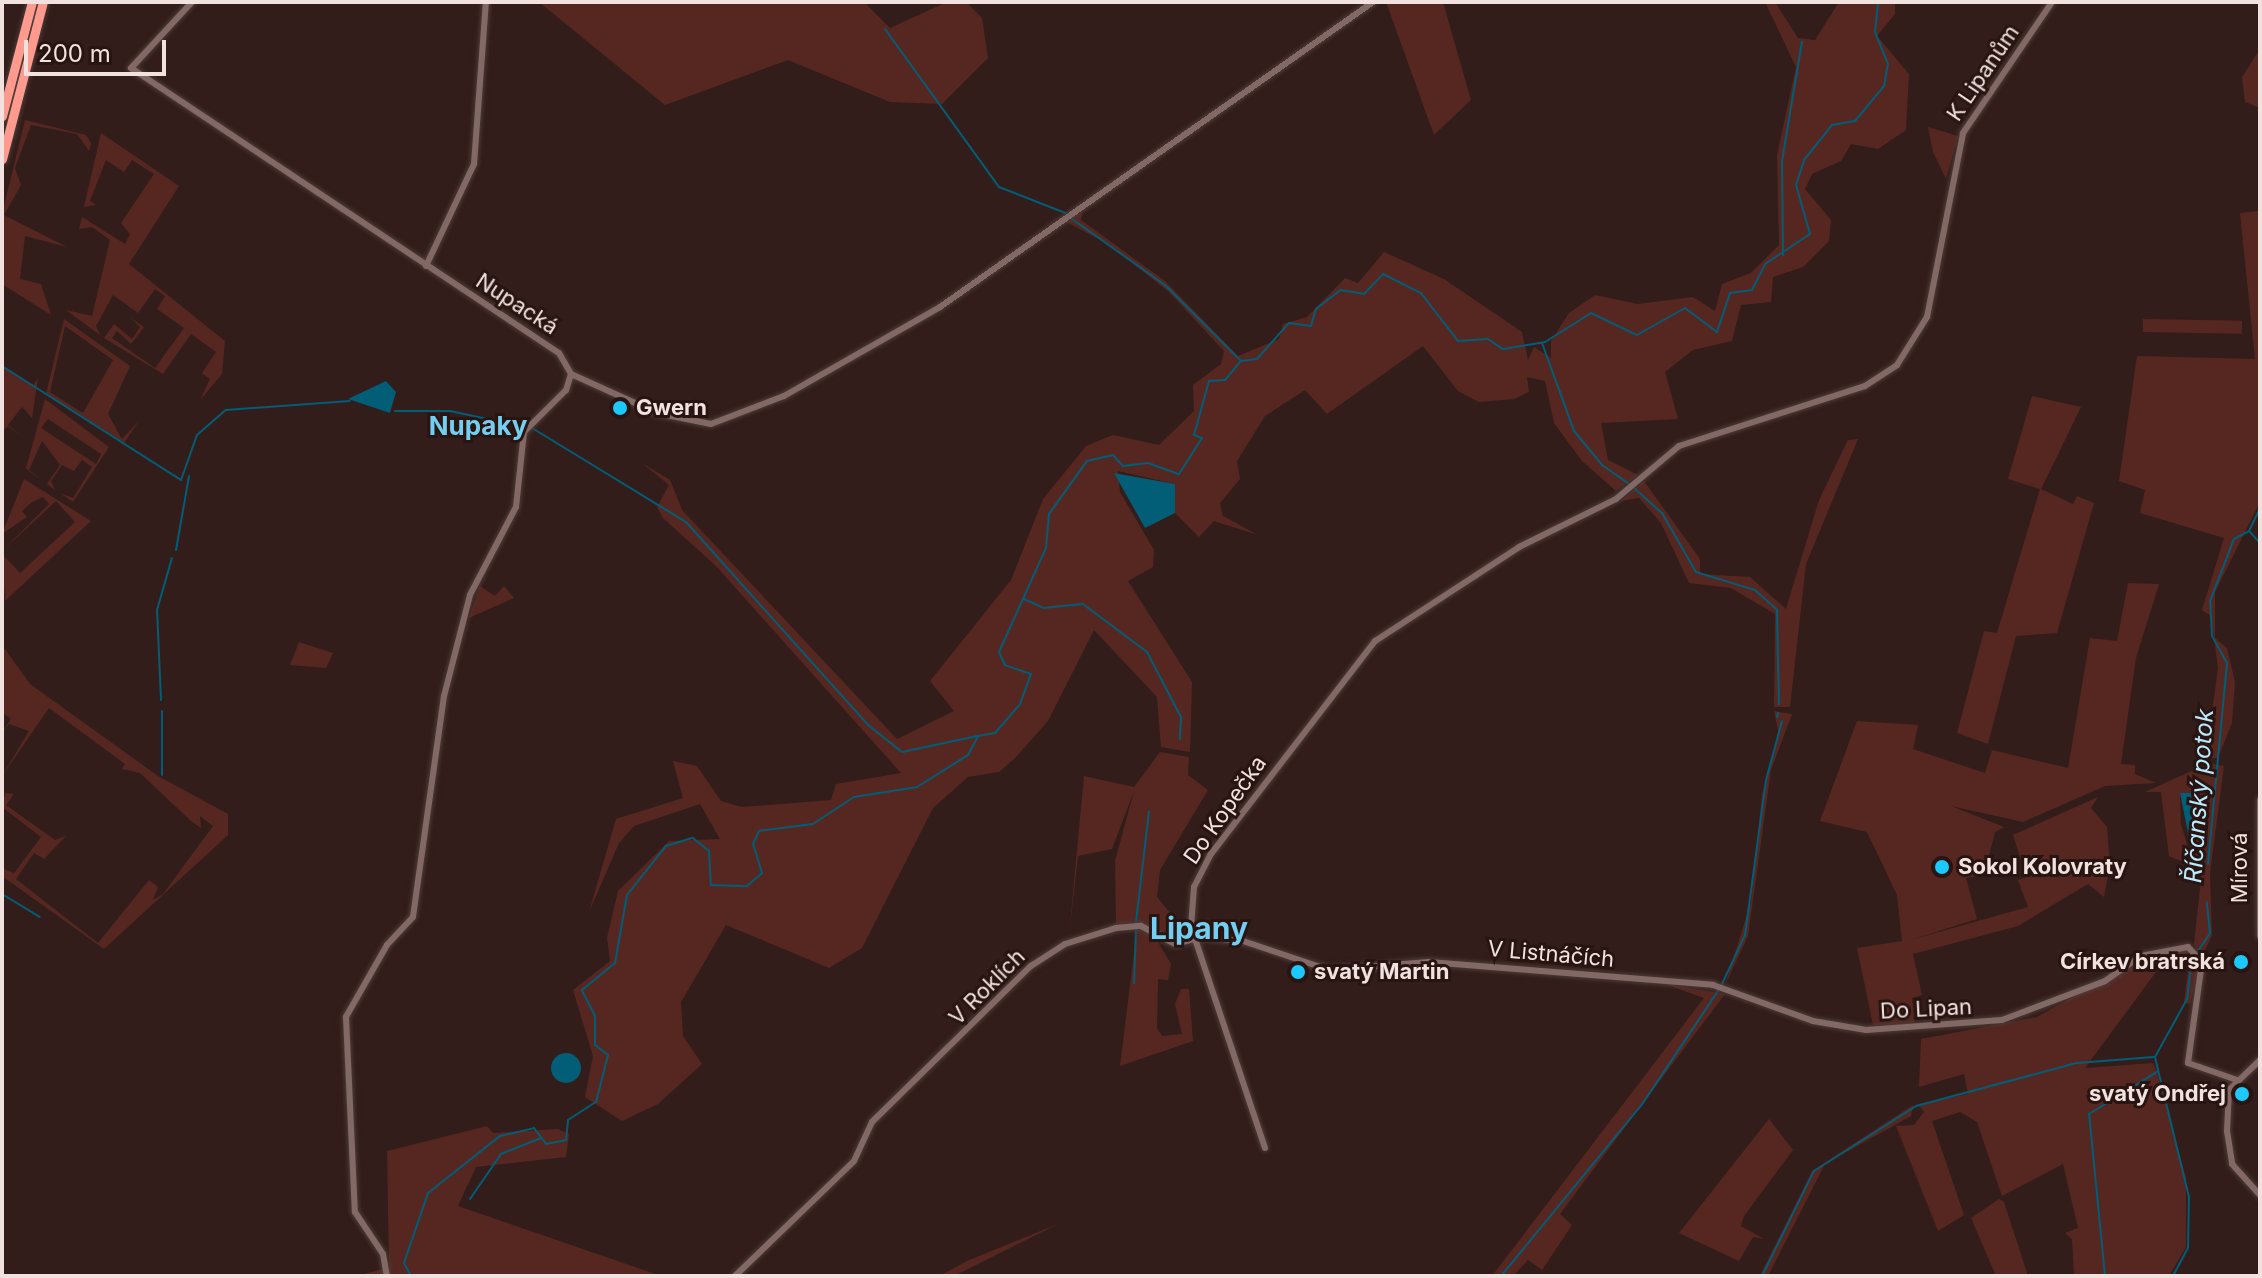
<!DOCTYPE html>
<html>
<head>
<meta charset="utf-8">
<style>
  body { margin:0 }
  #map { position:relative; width:2262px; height:1278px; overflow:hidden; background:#321d1a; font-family:Inter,sans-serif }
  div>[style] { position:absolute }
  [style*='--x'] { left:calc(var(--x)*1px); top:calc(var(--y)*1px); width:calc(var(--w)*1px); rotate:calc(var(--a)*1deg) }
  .green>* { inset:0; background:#562721; transform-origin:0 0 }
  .water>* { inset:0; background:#025d77 }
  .round { border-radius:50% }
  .stream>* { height:2px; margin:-1px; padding:0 1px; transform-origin:1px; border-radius:1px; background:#025d77 }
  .roads { filter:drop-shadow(0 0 2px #4d3c39) drop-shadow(0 0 2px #4d3c39) }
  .tertiary>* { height:6px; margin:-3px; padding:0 3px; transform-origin:3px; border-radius:3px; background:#836965 }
  .motorway>* { height:9px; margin:-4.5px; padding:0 4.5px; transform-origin:4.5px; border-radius:4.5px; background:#ff9b8e }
  .dots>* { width:22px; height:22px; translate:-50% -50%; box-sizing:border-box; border:4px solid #281411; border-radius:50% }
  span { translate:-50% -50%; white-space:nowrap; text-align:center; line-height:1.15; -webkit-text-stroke:6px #281411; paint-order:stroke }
  .street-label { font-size:22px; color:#f1e2df }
  .poi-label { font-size:22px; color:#f1e2df; font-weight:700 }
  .left { translate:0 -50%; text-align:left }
  .right { translate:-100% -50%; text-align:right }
  .water-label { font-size:24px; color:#bceafd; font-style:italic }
  .quarter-label { font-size:26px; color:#73cef1; font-weight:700 }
  .district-label { font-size:30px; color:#73cef1; font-weight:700 }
  .frame { position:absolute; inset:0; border:4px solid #f1e2df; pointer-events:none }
  .scale { position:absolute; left:24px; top:40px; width:142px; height:36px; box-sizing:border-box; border:4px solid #f1e2df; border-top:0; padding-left:10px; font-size:24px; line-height:28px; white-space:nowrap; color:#f1e2df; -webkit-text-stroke:6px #281411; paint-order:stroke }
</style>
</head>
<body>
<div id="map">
  <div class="green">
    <div style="clip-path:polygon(539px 2px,864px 2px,890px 28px,947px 2px,966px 2px,982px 18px,988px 58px,942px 104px,890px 102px,788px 60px,665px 105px)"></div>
    <div style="clip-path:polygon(1386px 2px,1443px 2px,1471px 100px,1434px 135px)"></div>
    <div style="clip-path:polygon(1765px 2px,1775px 2px,1798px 38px,1815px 40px,1839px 2px,1895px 2px,1895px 14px,1877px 36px,1909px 74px,1906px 130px,1878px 149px,1851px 144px,1841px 161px,1812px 174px,1805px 189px,1831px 220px,1829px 241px,1803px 267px,1773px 277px,1771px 302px,1741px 305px,1732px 341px,1693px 350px,1665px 372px,1678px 419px,1601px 423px,1608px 460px,1638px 475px,1616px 491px,1582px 461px,1554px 423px,1545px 381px,1527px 377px,1529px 392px,1514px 399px,1479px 402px,1458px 391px,1423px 346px,1327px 414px,1305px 390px,1265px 416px,1237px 461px,1240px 479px,1220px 503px,1223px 516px,1258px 535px,1214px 521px,1199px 537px,1175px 513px,1175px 484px,1118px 471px,1120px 492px,1154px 550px,1153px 567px,1128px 581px,1192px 682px,1190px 752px,1161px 747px,1157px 697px,1094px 630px,1048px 721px,1015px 758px,999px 772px,968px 777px,933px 808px,862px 948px,829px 968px,726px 925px,681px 1002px,683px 1036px,702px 1064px,658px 1104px,622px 1121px,585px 1097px,593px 1056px,573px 990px,610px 961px,607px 938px,618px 891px,669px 841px,720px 839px,700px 804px,634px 826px,619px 843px,589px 912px,616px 819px,683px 798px,673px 761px,697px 766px,721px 801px,742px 807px,831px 800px,836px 784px,901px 773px,716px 566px,663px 518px,657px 507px,669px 485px,642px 463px,670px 480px,682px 510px,897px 739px,954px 711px,930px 681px,1011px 580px,1043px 499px,1086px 446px,1113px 435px,1159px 445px,1194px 411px,1193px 385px,1221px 364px,1224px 351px,1169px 292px,1107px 243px,1066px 222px,1082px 212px,1081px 220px,1165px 281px,1238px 356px,1279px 339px,1283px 324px,1307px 317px,1345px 278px,1358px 283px,1384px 252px,1444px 279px,1522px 332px,1528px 360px,1534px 347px,1551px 358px,1551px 341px,1569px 313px,1595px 295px,1638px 304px,1693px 297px,1715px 311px,1722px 284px,1751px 273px,1779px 245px,1777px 155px,1796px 67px)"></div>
    <div style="clip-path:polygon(2260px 49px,2260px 108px,2245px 102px,2242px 77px)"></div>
    <div style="clip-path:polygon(25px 120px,86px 135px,91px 143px,89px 151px,77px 134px,31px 125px,15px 168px,21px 185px,4px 215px,67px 247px,25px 236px,20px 279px,41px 284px,51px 315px,2px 284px,2px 214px)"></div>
    <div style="clip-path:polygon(1928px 127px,1958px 136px,1946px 179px,1933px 152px)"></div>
    <div style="clip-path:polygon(101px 133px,179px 186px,129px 264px,225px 341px,222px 374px,200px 400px,210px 379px,202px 373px,216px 352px,191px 334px,163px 374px,104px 338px,114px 324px,132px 339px,140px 327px,131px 318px,144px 327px,131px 344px,117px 331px,112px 338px,155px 368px,184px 328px,157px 309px,165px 296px,155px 289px,138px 313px,113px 295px,96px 326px,100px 335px,66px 310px,92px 316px,110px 240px,92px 227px,79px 229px,82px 217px,125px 244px,130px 234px,121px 223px,154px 174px,132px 160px,124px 172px,106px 160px,90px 201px,96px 205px,84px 207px)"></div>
    <div style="clip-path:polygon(2260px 211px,2260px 502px,2215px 592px,2215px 638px,2227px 648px,2235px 682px,2232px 723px,2218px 758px,2206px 758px,2218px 668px,2211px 616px,2202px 610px,2224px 538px,2140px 513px,2145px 490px,2119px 481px,2137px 356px,2255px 359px,2240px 213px)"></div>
    <div style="clip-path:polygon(evenodd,64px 319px,130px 366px,108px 414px,122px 439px,139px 421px,124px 443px,46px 394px,64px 319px,65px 326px,113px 360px,83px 413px,50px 392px,65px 326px)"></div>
    <div style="left:2143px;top:319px;width:99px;height:13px;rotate:1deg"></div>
    <div style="clip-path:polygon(2px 365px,33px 386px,38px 378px,32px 418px,22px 407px,8px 425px,26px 439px,8px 426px,2px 432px)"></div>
    <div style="clip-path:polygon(2032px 396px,2081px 407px,2041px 489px,2073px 504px,2077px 496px,2094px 503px,2057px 633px,2016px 636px,1988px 744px,1957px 733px,1984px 631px,1997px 633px,2040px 489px,2008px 479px)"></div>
    <div style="clip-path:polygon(evenodd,45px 399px,109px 447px,73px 502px,60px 493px,73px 498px,92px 467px,82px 460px,74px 471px,62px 465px,51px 481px,55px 490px,47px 484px,60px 465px,42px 441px,29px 470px,43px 481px,29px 471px,26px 468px,45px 399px,48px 419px,101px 454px,96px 464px,41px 428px,48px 419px)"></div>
    <div style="clip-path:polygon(1858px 439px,1806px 564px,1790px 707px,1774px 707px,1775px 614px,1731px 588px,1689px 583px,1661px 523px,1639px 498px,1621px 501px,1644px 481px,1700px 559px,1700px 574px,1750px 577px,1786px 609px,1819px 500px,1848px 440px)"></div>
    <div style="clip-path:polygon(24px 479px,91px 521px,5px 601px,2px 554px,20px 573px,75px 522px,56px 501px,2px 551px,49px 504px,43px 497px,32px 502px,22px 511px,27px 517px,2px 534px)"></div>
    <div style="clip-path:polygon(485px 569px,480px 586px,495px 596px,504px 586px,514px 598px,469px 618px)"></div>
    <div style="clip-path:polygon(2128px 583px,2159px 584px,2136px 658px,2121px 764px,2135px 765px,2135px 774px,2156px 783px,2105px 786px,2023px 822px,1951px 806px,2004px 827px,1995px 832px,1984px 875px,1966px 878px,1977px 919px,1910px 940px,2028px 907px,2018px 880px,2039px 873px,2032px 857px,2021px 860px,2013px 835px,2098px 797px,2091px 808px,2107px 827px,2110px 865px,2104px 897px,2088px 884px,2018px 926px,1913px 954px,1922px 995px,1912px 998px,1915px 1029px,1873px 1025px,1857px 948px,1902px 941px,1897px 895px,1867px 832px,1820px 821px,1857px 721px,1918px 725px,1913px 749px,1985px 773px,1992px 750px,2068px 768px,2090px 638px,2117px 641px)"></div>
    <div style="clip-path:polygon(299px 642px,333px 653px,326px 668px,290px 665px)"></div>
    <div style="clip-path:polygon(2px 645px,30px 684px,158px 776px,228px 814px,228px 835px,104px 949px,2px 876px,2px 868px,14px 873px,41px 837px,2px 807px,5px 793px,14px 794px,6px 805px,55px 840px,66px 836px,44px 859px,34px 853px,16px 879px,98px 943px,149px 880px,158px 887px,153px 900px,163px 894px,213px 826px,200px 816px,201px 828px,191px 821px,140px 773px,122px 769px,125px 764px,49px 708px,2px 776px,29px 731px,9px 724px,2px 733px,11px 719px,2px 712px)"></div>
    <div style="clip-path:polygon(1774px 711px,1792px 714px,1771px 770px,1748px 936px,1725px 985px,1751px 902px,1762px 795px,1779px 735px)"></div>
    <div style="clip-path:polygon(1160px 752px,1189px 757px,1188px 775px,1208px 790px,1160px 870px,1157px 897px,1175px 919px,1168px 943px,1149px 929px,1116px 928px,1115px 861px,1134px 791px,1112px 849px,1078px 856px,1069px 935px,1084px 776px,1134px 787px)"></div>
    <div style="clip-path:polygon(evenodd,2209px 763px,2224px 766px,2210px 873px,2212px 935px,2202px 957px,2194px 944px,2202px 870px,2169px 856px,2161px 792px,2145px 792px,2209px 763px,2180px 793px,2201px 809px,2189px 851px,2181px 824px,2180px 793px)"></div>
    <div style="clip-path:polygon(1137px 929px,1155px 937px,1171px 964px,1168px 980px,1158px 979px,1157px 1028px,1162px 1036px,1182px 1034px,1175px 1004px,1181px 989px,1189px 989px,1193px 1041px,1120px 1066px)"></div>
    <div style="clip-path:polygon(2188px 950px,2200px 965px,2190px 1004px,2184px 1003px,2189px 961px,2167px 957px,2085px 1068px,2153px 1063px,2157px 1072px,2186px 1178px,2186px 1247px,2169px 1276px,2074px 1276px,2072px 1239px,2065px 1233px,2078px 1228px,2063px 1164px,2002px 1196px,1977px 1122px,1960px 1112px,1932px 1121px,1964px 1215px,1938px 1231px,1896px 1126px,1914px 1125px,1924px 1112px,1918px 1104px,1968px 1094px,1964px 1074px,1919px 1087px,1921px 1039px,2037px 1017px,2142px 958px)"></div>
    <div style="clip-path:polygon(1665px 984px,1725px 994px,1560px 1214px,1572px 1225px,1542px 1270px,1528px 1260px,1513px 1276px,1492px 1276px,1704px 998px)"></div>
    <div style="clip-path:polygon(1913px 1105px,1911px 1116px,1825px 1164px,1768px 1276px,1760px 1276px,1812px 1171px)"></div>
    <div style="clip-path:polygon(1769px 1119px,1793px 1150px,1744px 1216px,1741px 1226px,1764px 1239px,1753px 1237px,1739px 1261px,1679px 1233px)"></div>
    <div style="clip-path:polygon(487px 1126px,493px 1133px,558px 1129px,569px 1134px,566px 1157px,476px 1167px,458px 1206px,661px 1276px,357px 1276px,389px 1267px,387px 1151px)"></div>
    <div style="clip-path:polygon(1999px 1199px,2004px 1202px,2028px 1276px,1996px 1276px,1971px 1218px)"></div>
    <div style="clip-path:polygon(1058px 1224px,954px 1276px,939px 1276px,969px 1260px)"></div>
  </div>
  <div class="water">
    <div style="clip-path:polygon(386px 381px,396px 392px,390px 413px,348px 399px)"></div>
    <div style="clip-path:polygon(1114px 473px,1175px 484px,1175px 513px,1145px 528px)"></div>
    <div style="clip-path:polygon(2180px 793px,2197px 793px,2201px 809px,2192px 853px)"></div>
    <div class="round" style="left:551px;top:1053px;width:30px;height:30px"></div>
  </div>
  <div class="stream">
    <div style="--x:885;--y:29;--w:195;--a:54.2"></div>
    <div style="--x:999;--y:187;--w:74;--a:21.4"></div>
    <div style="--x:1072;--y:219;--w:114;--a:35.4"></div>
    <div style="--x:1165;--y:285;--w:107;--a:45"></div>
    <div style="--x:1783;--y:255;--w:94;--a:-90.6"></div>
    <div style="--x:1782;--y:161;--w:121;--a:-80.5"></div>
    <div style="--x:1542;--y:343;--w:94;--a:70"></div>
    <div style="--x:1574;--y:431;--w:44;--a:50.5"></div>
    <div style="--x:1602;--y:465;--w:33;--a:35"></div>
    <div style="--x:2;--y:366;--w:212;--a:32.5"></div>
    <div style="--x:181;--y:480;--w:48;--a:-70.4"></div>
    <div style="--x:197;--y:435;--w:38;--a:-41"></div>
    <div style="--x:226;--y:410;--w:124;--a:-4.2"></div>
    <div style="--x:395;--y:411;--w:55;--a:0"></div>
    <div style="--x:450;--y:411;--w:77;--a:12"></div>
    <div style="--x:532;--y:428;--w:180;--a:31.4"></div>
    <div style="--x:686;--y:522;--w:273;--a:48.1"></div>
    <div style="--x:868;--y:725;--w:43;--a:38.5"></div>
    <div style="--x:902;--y:752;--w:77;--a:-12"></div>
    <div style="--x:1634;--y:488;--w:38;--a:42"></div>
    <div style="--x:1662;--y:513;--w:68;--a:60"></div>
    <div style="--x:1696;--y:572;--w:62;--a:17"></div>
    <div style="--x:1755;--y:590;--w:30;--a:42"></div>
    <div style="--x:1777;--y:610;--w:94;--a:88.8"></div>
    <div style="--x:2250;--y:532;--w:15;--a:48"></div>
    <div style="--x:176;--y:550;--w:75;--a:-80"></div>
    <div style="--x:1024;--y:599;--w:21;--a:25"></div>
    <div style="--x:1043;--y:608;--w:40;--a:-5.7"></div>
    <div style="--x:1083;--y:604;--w:80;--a:36.9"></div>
    <div style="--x:1147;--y:652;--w:73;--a:62.4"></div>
    <div style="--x:1181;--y:717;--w:22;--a:93"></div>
    <div style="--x:161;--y:700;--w:90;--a:-92.5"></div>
    <div style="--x:157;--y:610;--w:54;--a:-73.9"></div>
    <div style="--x:162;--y:711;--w:64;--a:90"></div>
    <div style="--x:1777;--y:717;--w:4;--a:-76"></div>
    <div style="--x:2208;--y:864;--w:202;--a:-84.6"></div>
    <div style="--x:2227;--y:663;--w:31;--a:-119"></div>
    <div style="--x:2212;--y:636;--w:35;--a:-93"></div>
    <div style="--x:2210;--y:601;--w:66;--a:-68.8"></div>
    <div style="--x:2234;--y:539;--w:17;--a:-28"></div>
    <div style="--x:2249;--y:531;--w:25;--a:-64"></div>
    <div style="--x:2;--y:894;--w:44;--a:31.2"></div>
    <div style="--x:1136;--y:922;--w:111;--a:-83.3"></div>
    <div style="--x:1134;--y:983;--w:54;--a:-87.9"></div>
    <div style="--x:1722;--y:984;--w:54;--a:-64.9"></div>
    <div style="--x:1745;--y:935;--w:156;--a:-82.3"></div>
    <div style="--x:1766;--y:780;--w:61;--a:-74.8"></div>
    <div style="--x:470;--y:1199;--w:55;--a:-55.4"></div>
    <div style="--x:501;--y:1154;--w:43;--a:-21.8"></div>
    <div style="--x:411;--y:1276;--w:15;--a:-118"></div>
    <div style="--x:404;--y:1263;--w:74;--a:-71.1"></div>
    <div style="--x:428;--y:1193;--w:92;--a:-38.4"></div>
    <div style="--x:500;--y:1136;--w:35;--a:-13"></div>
    <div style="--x:534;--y:1128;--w:20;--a:53"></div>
    <div style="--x:546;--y:1144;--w:20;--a:-11"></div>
    <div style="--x:566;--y:1140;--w:20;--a:-84"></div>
    <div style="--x:568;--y:1120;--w:33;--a:-33"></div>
    <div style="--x:596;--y:1102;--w:49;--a:-75.7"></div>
    <div style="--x:608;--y:1055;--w:16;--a:-142"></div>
    <div style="--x:595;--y:1045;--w:29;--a:-90"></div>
    <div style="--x:595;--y:1016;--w:29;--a:-117"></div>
    <div style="--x:582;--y:990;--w:43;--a:-39.3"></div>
    <div style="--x:615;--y:963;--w:69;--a:-80"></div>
    <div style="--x:627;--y:895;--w:63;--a:-51.5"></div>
    <div style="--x:666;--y:846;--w:28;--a:-17"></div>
    <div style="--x:693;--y:838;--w:21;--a:39"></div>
    <div style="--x:709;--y:851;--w:34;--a:87"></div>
    <div style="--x:711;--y:885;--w:36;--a:2"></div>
    <div style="--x:747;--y:886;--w:20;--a:-41"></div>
    <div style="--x:762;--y:873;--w:30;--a:-107"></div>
    <div style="--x:753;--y:844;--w:14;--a:-65"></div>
    <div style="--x:759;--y:831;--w:54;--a:-7.4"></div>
    <div style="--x:813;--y:824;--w:49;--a:-33.4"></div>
    <div style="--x:854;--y:797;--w:64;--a:-9"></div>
    <div style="--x:917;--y:787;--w:60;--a:-32.1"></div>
    <div style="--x:968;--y:755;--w:21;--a:-62"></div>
    <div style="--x:978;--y:736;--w:17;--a:-10"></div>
    <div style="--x:995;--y:733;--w:38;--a:-49"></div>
    <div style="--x:1020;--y:704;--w:32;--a:-70"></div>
    <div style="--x:1031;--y:674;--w:28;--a:-161"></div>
    <div style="--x:1005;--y:665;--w:14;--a:-115"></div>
    <div style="--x:999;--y:652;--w:114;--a:-65.7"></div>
    <div style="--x:1046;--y:548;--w:34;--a:-85"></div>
    <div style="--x:1049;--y:514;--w:65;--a:-54.4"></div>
    <div style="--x:1087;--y:461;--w:27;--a:-13"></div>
    <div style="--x:1113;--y:455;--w:15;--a:48"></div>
    <div style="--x:1123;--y:466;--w:25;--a:-7"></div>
    <div style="--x:1148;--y:463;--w:33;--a:20"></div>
    <div style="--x:1179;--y:474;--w:43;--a:-57.4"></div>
    <div style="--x:1202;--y:438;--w:9;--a:-159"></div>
    <div style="--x:1194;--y:435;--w:56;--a:-74.5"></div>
    <div style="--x:1209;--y:381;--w:16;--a:-4"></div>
    <div style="--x:1225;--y:380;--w:25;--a:-50"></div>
    <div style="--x:1241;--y:361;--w:16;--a:-7"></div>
    <div style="--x:1257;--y:359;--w:48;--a:-48.4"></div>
    <div style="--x:1289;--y:323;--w:22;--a:8"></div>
    <div style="--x:1311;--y:326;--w:18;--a:-74"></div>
    <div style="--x:1316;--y:309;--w:31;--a:-38"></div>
    <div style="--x:1340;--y:290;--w:24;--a:9"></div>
    <div style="--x:1364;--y:294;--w:28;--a:-46"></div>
    <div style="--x:1383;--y:274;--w:42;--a:26.6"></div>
    <div style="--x:1421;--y:293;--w:61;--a:52.4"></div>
    <div style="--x:1458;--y:341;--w:30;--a:-4"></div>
    <div style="--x:1488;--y:339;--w:18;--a:34"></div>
    <div style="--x:1503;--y:349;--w:43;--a:-9.5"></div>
    <div style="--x:1545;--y:342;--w:54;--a:-32.2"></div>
    <div style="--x:1591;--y:313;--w:51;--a:25.6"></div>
    <div style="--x:1637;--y:335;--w:55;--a:-29.4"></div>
    <div style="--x:1685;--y:308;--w:40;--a:37"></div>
    <div style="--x:1717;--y:332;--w:41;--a:-71.6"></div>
    <div style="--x:1730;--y:293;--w:22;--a:-8"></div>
    <div style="--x:1752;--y:290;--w:29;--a:-63"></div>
    <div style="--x:1765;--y:264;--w:54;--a:-33.7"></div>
    <div style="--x:1810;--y:234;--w:51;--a:-105.9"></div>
    <div style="--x:1796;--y:185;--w:26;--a:-72"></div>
    <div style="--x:1804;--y:160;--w:45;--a:-51.3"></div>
    <div style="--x:1832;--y:125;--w:23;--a:-10"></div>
    <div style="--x:1855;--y:121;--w:45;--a:-50.4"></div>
    <div style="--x:1884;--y:86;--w:22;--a:-80"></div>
    <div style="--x:1888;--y:64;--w:35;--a:-112"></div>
    <div style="--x:1875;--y:32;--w:30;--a:-84"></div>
    <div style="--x:1501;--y:1276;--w:224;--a:-50.6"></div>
    <div style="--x:1643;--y:1103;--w:135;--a:-56.2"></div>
    <div style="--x:1762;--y:1276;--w:117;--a:-63.7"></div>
    <div style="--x:1814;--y:1171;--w:121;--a:-32.5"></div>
    <div style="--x:1916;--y:1106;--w:167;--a:-15"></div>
    <div style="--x:2077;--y:1063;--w:77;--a:-4.5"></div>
    <div style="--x:2105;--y:1276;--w:163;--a:-95.6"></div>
    <div style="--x:2089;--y:1114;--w:80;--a:-31.7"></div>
    <div style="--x:2173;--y:1276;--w:32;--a:-62"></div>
    <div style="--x:2188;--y:1248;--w:51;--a:-88.9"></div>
    <div style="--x:2189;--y:1197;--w:144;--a:-103.7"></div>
    <div style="--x:2155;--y:1057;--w:66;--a:-61.1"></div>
    <div style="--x:2187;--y:999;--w:39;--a:-83"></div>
    <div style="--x:2192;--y:960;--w:32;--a:-56"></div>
    <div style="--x:2210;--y:933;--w:31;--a:-96"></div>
  </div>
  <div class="roads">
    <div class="tertiary">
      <div style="--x:192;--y:2;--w:90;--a:132.7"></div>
      <div style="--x:131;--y:68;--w:514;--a:33.66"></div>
      <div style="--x:559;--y:353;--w:24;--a:60"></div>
      <div style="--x:571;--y:374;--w:17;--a:107"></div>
      <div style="--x:566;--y:390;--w:59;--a:135"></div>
      <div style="--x:524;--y:432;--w:75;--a:96.1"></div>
      <div style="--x:516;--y:507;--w:99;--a:117.6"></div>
      <div style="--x:470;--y:595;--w:104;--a:104.4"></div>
      <div style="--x:444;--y:696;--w:223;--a:98"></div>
      <div style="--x:413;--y:917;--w:38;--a:133"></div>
      <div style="--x:387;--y:945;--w:83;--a:119.7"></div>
      <div style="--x:346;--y:1017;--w:195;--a:87.4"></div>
      <div style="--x:355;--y:1212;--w:50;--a:56.3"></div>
      <div style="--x:383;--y:1254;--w:22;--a:80"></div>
      <div style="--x:426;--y:266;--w:113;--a:-64.8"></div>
      <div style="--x:474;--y:164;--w:162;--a:-85.8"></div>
      <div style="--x:571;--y:374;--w:94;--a:24.4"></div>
      <div style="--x:657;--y:413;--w:55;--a:11.5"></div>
      <div style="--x:711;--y:424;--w:78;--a:-21"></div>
      <div style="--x:784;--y:396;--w:180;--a:-29.7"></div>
      <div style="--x:940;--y:307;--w:530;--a:-35.16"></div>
      <div style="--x:2260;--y:800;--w:136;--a:90"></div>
      <div style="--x:2260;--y:1060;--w:43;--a:135.9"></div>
      <div style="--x:2229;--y:1090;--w:41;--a:92.8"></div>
      <div style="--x:2227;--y:1131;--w:33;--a:81"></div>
      <div style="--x:2232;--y:1164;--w:42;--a:47.9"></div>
      <div style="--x:1265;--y:1148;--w:233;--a:-108.5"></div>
      <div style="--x:1191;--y:927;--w:40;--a:-85.7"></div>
      <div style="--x:1194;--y:887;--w:37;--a:-63"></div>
      <div style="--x:1211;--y:854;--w:269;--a:-52.4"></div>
      <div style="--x:1375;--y:641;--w:172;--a:-33.1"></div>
      <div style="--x:1519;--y:547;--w:108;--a:-26.3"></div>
      <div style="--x:1616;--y:499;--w:82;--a:-40.1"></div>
      <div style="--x:1679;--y:446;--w:195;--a:-17.9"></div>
      <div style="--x:1865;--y:386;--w:38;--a:-33"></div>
      <div style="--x:1897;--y:365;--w:57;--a:-58"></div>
      <div style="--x:1927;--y:317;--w:187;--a:-78.9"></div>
      <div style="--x:1963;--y:133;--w:158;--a:-55.8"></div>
      <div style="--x:735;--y:1276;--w:165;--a:-44"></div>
      <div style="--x:854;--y:1161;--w:43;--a:-65.2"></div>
      <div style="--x:872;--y:1122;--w:223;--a:-44.5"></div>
      <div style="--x:1031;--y:966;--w:40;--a:-32.9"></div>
      <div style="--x:1065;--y:944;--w:53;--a:-17.4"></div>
      <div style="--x:1116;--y:928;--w:25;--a:-5"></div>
      <div style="--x:1141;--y:926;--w:38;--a:28"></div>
      <div style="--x:1175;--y:944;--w:27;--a:-15"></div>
      <div style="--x:1201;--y:937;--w:42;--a:5.4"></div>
      <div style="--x:1243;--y:941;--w:91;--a:18.6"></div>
      <div style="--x:1329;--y:970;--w:100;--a:-4.6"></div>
      <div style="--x:1429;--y:962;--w:285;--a:4.6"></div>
      <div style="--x:1713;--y:985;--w:106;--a:19.8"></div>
      <div style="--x:1813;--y:1021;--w:54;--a:9.6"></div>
      <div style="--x:1866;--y:1030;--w:136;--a:-4.2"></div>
      <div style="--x:2002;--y:1020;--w:110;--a:-20.7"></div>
      <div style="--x:2105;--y:981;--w:44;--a:-34.8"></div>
      <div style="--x:2141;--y:956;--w:48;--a:-10.8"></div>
      <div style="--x:2188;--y:947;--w:21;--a:47"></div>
      <div style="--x:2202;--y:962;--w:102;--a:97.9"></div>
      <div style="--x:2188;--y:1063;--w:52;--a:19.1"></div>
    </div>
    <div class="motorway">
      <div style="--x:2;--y:116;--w:118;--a:-75.3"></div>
      <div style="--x:2;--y:159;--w:162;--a:-75.4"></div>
    </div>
  </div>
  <div class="dots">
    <div style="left:620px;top:408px;background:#1cc9fc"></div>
    <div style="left:1942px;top:867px;background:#1cc9fc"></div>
    <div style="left:2241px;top:962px;background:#1cc9fc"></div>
    <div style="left:1298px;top:972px;background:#1cc9fc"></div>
    <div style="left:2242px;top:1094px;background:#1cc9fc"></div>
  </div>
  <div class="street-label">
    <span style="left:1983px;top:73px;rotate:-56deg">K Lipanům</span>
    <span style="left:517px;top:304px;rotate:33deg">Nupacká</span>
    <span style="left:1225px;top:810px;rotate:-55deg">Do Kopečka</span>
    <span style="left:2240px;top:868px;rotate:-90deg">Mírová</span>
    <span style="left:1551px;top:954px;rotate:5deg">V Listnáčích</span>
    <span style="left:987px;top:987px;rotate:-45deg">V Roklích</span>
    <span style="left:1926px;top:1009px;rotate:-3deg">Do Lipan</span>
  </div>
  <div class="poi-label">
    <span class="left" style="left:636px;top:408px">Gwern</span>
    <span class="left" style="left:1958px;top:867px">Sokol Kolovraty</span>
    <span class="right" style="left:2225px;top:962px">Církev bratrská</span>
    <span class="left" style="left:1314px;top:972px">svatý Martin</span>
    <span class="right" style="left:2226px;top:1094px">svatý Ondřej</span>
  </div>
  <div class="water-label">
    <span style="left:2199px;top:796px;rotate:-86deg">Říčanský potok</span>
  </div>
  <div class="quarter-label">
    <span style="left:478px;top:426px">Nupaky</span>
  </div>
  <div class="district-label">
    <span style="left:1199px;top:928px">Lipany</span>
  </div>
  <div class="frame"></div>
  <div class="scale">200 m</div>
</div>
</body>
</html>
